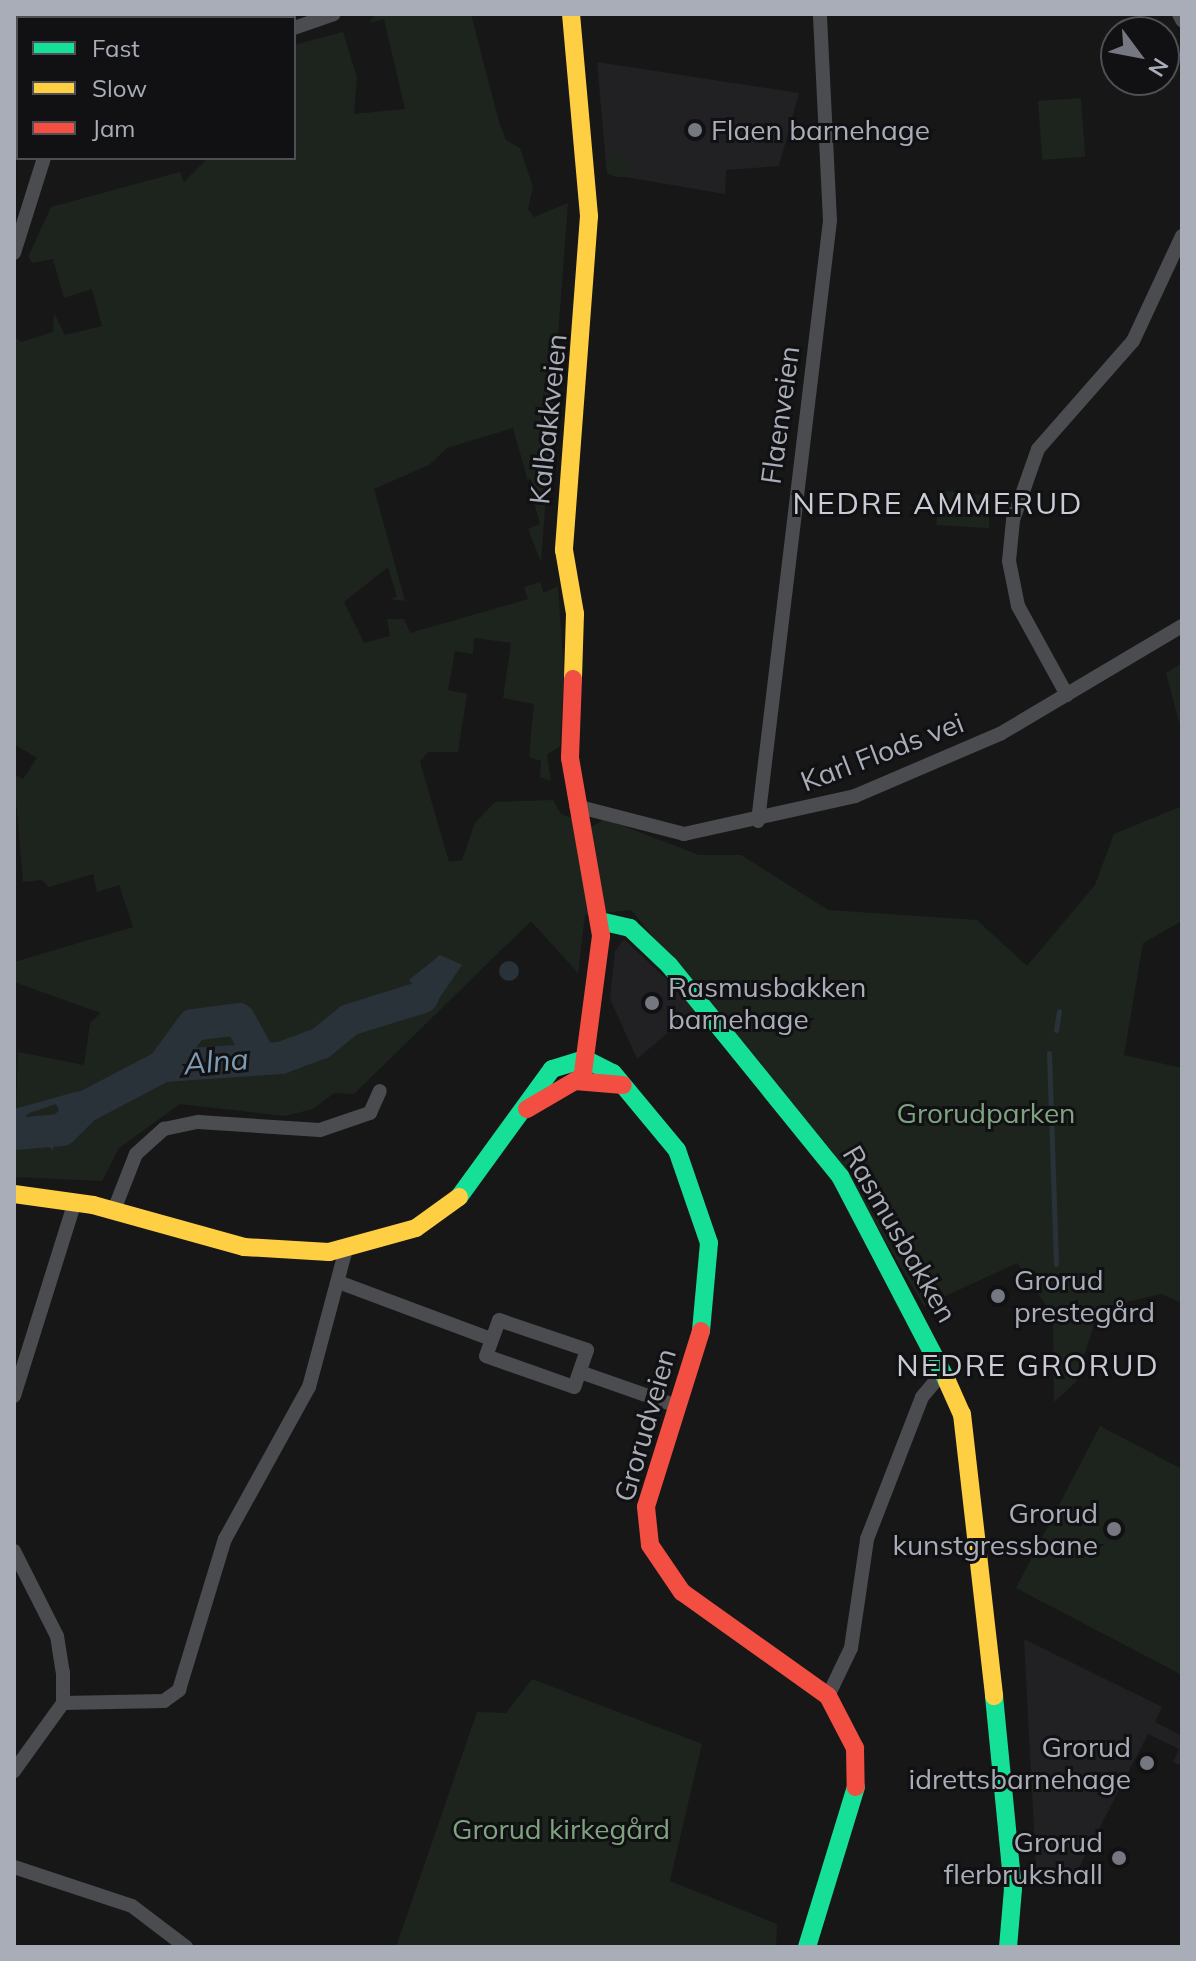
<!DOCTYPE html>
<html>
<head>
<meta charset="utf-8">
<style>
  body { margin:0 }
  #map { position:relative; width:1196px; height:1961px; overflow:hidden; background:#171717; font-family:Mulish,sans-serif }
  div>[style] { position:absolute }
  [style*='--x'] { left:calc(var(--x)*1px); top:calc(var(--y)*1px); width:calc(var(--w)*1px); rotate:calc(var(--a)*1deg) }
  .built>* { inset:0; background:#212123 }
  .green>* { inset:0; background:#1d241e; transform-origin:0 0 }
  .round { border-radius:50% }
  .water>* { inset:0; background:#2a3239 }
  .stream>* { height:5px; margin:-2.5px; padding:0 2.5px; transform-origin:2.5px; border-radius:2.5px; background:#2a3239 }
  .river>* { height:32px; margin:-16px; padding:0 16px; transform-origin:16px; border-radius:16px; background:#2a3239 }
  .street>* { height:14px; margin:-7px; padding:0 7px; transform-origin:7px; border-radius:7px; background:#4b4c50 }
  .fast>* { height:18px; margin:-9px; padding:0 9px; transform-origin:9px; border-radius:9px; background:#16e098 }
  .slow>* { height:18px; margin:-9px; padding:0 9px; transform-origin:9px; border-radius:9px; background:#ffcf43 }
  .jam>* { height:18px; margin:-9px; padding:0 9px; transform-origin:9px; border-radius:9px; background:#f24e42 }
  .dots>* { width:22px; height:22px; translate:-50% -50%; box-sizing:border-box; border:4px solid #111113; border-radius:50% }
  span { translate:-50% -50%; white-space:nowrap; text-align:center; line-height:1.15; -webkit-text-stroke:6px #111113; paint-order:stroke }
  .poi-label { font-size:28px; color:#a8adb8 }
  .left { translate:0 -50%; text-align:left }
  .right { translate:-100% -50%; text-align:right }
  .street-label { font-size:28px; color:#a8adb8 }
  .park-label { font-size:28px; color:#7fa381 }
  .neighbourhood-label { font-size:30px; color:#c9ccd4; letter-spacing:2px }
  .water-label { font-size:30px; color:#7f9bb3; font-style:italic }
  .frame { position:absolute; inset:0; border:16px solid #a8adb8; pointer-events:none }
  .legend { position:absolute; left:16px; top:16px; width:280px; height:144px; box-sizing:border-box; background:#111113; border:2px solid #4d4f55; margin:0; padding:10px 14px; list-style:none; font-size:24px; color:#a8adb8 }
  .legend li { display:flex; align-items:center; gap:16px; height:40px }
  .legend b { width:40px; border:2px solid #4d4f55 }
  .north { position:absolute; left:1100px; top:16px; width:80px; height:80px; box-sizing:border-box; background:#111113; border:2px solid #4d4f55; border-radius:50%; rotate:122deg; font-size:22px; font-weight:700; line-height:32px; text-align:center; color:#a8adb8 }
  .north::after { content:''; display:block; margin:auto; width:28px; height:36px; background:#757880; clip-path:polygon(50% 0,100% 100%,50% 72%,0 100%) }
</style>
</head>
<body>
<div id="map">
  <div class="built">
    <div style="clip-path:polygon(597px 62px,799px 93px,779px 166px,726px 170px,725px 194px,607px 174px)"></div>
    <div style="clip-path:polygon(624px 939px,697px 1008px,637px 1059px,610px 999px,615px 951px)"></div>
    <div style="clip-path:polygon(1024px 1639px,1162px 1707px,1155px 1722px,1182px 1736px,1182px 1766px,1173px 1762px,1179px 1749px,1148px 1734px,1070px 1885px,1036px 1868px)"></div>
  </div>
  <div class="green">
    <div style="clip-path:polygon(375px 14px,471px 14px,499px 122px,506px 140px,520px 148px,533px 187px,528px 209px,534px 217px,568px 203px,541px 562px,528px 529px,540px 524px,513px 428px,447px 448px,429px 465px,374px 489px,405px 601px,389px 599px,397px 597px,388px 567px,344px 602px,364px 643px,390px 636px,387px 619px,404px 619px,410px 633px,528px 599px,524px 587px,540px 582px,544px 593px,558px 586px,564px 675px,560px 746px,547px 755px,551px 781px,540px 777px,541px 761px,529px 757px,534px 704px,503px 698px,511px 643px,474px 638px,473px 654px,455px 651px,448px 690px,467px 694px,458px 752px,428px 752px,420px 762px,449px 862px,462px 860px,475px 823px,495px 802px,553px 800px,561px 814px,593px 826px,605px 819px,699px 855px,741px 855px,828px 910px,977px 920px,1027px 966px,1095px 885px,1114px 834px,1182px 806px,1182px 921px,1143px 943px,1124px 1055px,1182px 1068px,1182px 1303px,1162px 1294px,1099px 1308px,1076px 1382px,1054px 1402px,1053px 1315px,1017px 1263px,924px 1306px,832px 1151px,631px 910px,585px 915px,578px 973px,531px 921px,354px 1094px,334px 1093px,313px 1109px,285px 1116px,180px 1104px,119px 1148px,102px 1181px,14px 1177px,18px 1052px,84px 1065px,90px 1023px,101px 1013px,14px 982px,14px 962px,133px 927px,119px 885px,97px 892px,93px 874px,49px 887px,42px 880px,23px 882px,14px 775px,23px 779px,37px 758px,14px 744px,14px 337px,21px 342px,53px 332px,54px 313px,65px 335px,102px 326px,92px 289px,64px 298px,53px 259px,33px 263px,28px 257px,51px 207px,180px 172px,184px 182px,208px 158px,294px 158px,294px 45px,343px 32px,357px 78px,354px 114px,405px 109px,384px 19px,369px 23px)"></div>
    <div style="left:1081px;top:98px;width:59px;height:43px;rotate:86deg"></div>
    <div class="round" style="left:606px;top:153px;width:24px;height:24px"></div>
    <div style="clip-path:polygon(941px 490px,989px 496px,989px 528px,936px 525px)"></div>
    <div style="clip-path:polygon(1182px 663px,1182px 733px,1166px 673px)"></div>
    <div style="clip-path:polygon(1100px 1426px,1182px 1469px,1182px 1675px,1016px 1588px)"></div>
    <div style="clip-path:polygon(532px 1679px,702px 1744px,670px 1881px,777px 1924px,776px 1947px,396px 1947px,477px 1712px,506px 1713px)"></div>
  </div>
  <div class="water">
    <div style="clip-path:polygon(440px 955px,462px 965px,432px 1009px,409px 980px)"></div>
    <div class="round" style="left:499px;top:961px;width:20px;height:20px"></div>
    <div style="clip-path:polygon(evenodd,79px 1091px,68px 1141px,54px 1143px,53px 1151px,44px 1141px,14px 1141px,14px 1109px,79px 1091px,56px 1104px,64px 1121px,16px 1126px,29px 1113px,56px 1104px)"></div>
  </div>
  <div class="stream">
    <div style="--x:1056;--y:1030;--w:19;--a:-81"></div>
    <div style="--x:1049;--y:1053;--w:211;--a:88.1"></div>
  </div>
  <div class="river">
    <div style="--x:163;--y:1066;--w:51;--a:-53.8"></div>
    <div style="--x:193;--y:1025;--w:46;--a:-7.4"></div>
    <div style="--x:239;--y:1019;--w:43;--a:61.1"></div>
    <div style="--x:14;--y:1134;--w:48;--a:-4.8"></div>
    <div style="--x:62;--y:1130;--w:33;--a:-45"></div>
    <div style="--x:85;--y:1107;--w:88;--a:-27.7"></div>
    <div style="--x:163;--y:1066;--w:118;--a:-3.9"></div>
    <div style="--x:281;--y:1058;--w:43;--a:-20.6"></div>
    <div style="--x:321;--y:1043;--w:36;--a:-39"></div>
    <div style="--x:349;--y:1020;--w:77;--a:-17.3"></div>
  </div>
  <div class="street">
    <div style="--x:1179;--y:14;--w:7;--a:63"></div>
    <div style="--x:294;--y:28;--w:42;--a:-19.3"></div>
    <div style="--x:14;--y:103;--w:4;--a:0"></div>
    <div style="--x:14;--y:253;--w:100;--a:-72.5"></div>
    <div style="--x:1067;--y:695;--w:102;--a:-118.8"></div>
    <div style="--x:1018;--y:606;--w:46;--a:-101.3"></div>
    <div style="--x:1009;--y:561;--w:41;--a:-84.4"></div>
    <div style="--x:1013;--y:520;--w:75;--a:-70.6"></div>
    <div style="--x:1038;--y:449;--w:144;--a:-48.7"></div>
    <div style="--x:1133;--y:341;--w:116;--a:-65"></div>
    <div style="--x:576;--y:806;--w:112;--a:14.5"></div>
    <div style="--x:684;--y:834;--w:175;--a:-12.5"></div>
    <div style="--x:855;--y:796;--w:158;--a:-23.2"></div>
    <div style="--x:1000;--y:734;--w:212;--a:-30.7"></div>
    <div style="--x:758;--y:821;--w:604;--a:-83.16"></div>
    <div style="--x:830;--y:221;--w:207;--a:-92.8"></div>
    <div style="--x:114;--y:1210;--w:60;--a:-68.6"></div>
    <div style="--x:136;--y:1154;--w:38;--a:-42"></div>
    <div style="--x:164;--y:1129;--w:35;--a:-12"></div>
    <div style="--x:198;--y:1122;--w:122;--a:3.8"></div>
    <div style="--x:320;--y:1130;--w:53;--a:-18.8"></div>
    <div style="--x:370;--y:1113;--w:24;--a:-66"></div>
    <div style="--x:341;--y:1283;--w:160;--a:20.5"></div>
    <div style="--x:499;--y:1320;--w:93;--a:18.8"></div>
    <div style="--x:587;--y:1350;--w:39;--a:109"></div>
    <div style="--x:574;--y:1387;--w:93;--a:-160.6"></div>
    <div style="--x:486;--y:1356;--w:38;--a:-70"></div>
    <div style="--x:580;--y:1372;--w:103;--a:19.3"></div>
    <div style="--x:14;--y:1396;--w:204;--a:-72.6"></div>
    <div style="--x:14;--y:1551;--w:95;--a:63.2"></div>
    <div style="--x:57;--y:1636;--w:36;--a:81"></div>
    <div style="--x:63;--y:1672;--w:31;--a:90"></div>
    <div style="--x:63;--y:1703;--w:84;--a:125.8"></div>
    <div style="--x:828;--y:1696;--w:53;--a:-64.4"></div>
    <div style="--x:851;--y:1648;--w:110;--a:-81.6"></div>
    <div style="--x:867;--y:1539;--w:152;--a:-68.8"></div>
    <div style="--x:922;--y:1397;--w:33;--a:-50"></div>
    <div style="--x:63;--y:1703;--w:101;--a:-1.1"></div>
    <div style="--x:164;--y:1701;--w:19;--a:-36"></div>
    <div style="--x:179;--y:1690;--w:158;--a:-73.1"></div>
    <div style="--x:225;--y:1539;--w:174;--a:-61.1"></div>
    <div style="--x:309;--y:1387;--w:143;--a:-75"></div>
    <div style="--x:14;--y:1867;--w:124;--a:18.3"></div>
    <div style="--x:132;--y:1906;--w:68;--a:37.2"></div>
  </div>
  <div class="fast">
    <div style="--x:600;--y:921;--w:31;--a:13"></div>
    <div style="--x:630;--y:928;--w:54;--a:43.5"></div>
    <div style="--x:669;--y:965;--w:272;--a:51"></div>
    <div style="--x:840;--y:1176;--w:231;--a:62.4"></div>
    <div style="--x:459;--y:1197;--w:158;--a:-54"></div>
    <div style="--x:552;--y:1069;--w:34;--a:-17"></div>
    <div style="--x:585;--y:1059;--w:31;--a:27"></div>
    <div style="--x:613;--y:1073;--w:100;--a:50.3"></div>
    <div style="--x:677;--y:1150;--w:98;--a:71"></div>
    <div style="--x:709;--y:1243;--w:88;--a:95.2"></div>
    <div style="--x:994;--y:1696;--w:194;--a:84.4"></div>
    <div style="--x:1013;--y:1889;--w:58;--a:94.9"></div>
    <div style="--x:807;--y:1947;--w:167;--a:-73"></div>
  </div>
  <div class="slow">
    <div style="--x:571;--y:14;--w:203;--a:84.9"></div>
    <div style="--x:589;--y:216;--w:335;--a:94.3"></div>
    <div style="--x:564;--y:550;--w:65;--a:80.2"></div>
    <div style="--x:575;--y:614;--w:65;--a:91.8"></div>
    <div style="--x:14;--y:1194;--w:80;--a:7.9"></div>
    <div style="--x:93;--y:1205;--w:157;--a:15.5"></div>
    <div style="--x:244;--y:1247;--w:85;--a:3.4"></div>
    <div style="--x:329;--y:1252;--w:90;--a:-15.4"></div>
    <div style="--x:416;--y:1228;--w:53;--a:-35.8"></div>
    <div style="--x:947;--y:1381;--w:36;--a:66"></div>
    <div style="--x:962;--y:1414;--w:284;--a:83.5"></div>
  </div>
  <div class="jam">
    <div style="--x:573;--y:679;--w:79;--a:92.2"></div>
    <div style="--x:570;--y:758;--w:181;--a:80.1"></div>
    <div style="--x:601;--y:936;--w:145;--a:97.5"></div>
    <div style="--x:527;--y:1109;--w:56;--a:-30.3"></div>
    <div style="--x:575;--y:1081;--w:48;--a:4.8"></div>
    <div style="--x:701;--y:1331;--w:184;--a:107.4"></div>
    <div style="--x:646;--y:1507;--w:38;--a:84"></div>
    <div style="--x:650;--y:1545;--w:57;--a:55.8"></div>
    <div style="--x:682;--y:1592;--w:179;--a:35.5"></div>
    <div style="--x:828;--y:1696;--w:59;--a:62.6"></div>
    <div style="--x:855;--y:1748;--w:39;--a:89"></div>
  </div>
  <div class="dots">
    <div style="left:695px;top:130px;background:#757880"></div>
    <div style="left:652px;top:1003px;background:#757880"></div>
    <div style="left:998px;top:1296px;background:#757880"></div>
    <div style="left:1114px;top:1529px;background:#757880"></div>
    <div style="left:1147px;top:1763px;background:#757880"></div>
    <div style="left:1119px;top:1858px;background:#757880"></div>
  </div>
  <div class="poi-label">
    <span class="left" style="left:711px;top:130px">Flaen barnehage</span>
    <span class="left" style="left:668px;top:1003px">Rasmusbakken<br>barnehage</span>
    <span class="left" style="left:1014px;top:1296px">Grorud<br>prestegård</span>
    <span class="right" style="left:1098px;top:1529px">Grorud<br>kunstgressbane</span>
    <span class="right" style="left:1131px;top:1763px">Grorud<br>idrettsbarnehage</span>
    <span class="right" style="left:1103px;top:1858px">Grorud<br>flerbrukshall</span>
  </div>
  <div class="street-label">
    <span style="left:780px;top:415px;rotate:-82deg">Flaenveien</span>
    <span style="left:548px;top:419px;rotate:-84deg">Kalbakkveien</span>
    <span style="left:882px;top:752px;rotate:-21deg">Karl Flods vei</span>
    <span style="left:900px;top:1234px;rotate:60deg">Rasmusbakken</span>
    <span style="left:645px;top:1425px;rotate:-74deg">Grorudveien</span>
  </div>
  <div class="park-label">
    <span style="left:986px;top:1113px">Grorudparken</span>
    <span style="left:561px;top:1829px">Grorud kirkegård</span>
  </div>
  <div class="neighbourhood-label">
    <span style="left:938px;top:503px">NEDRE AMMERUD</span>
    <span style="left:1028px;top:1365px">NEDRE GRORUD</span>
  </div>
  <div class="water-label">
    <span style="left:216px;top:1061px;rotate:-5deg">Alna</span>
  </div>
  <div class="frame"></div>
  <ul class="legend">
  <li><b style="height:10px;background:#16e098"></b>Fast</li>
  <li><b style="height:10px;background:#ffcf43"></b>Slow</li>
  <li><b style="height:10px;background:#f24e42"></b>Jam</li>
  </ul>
  <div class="north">N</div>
</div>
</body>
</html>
